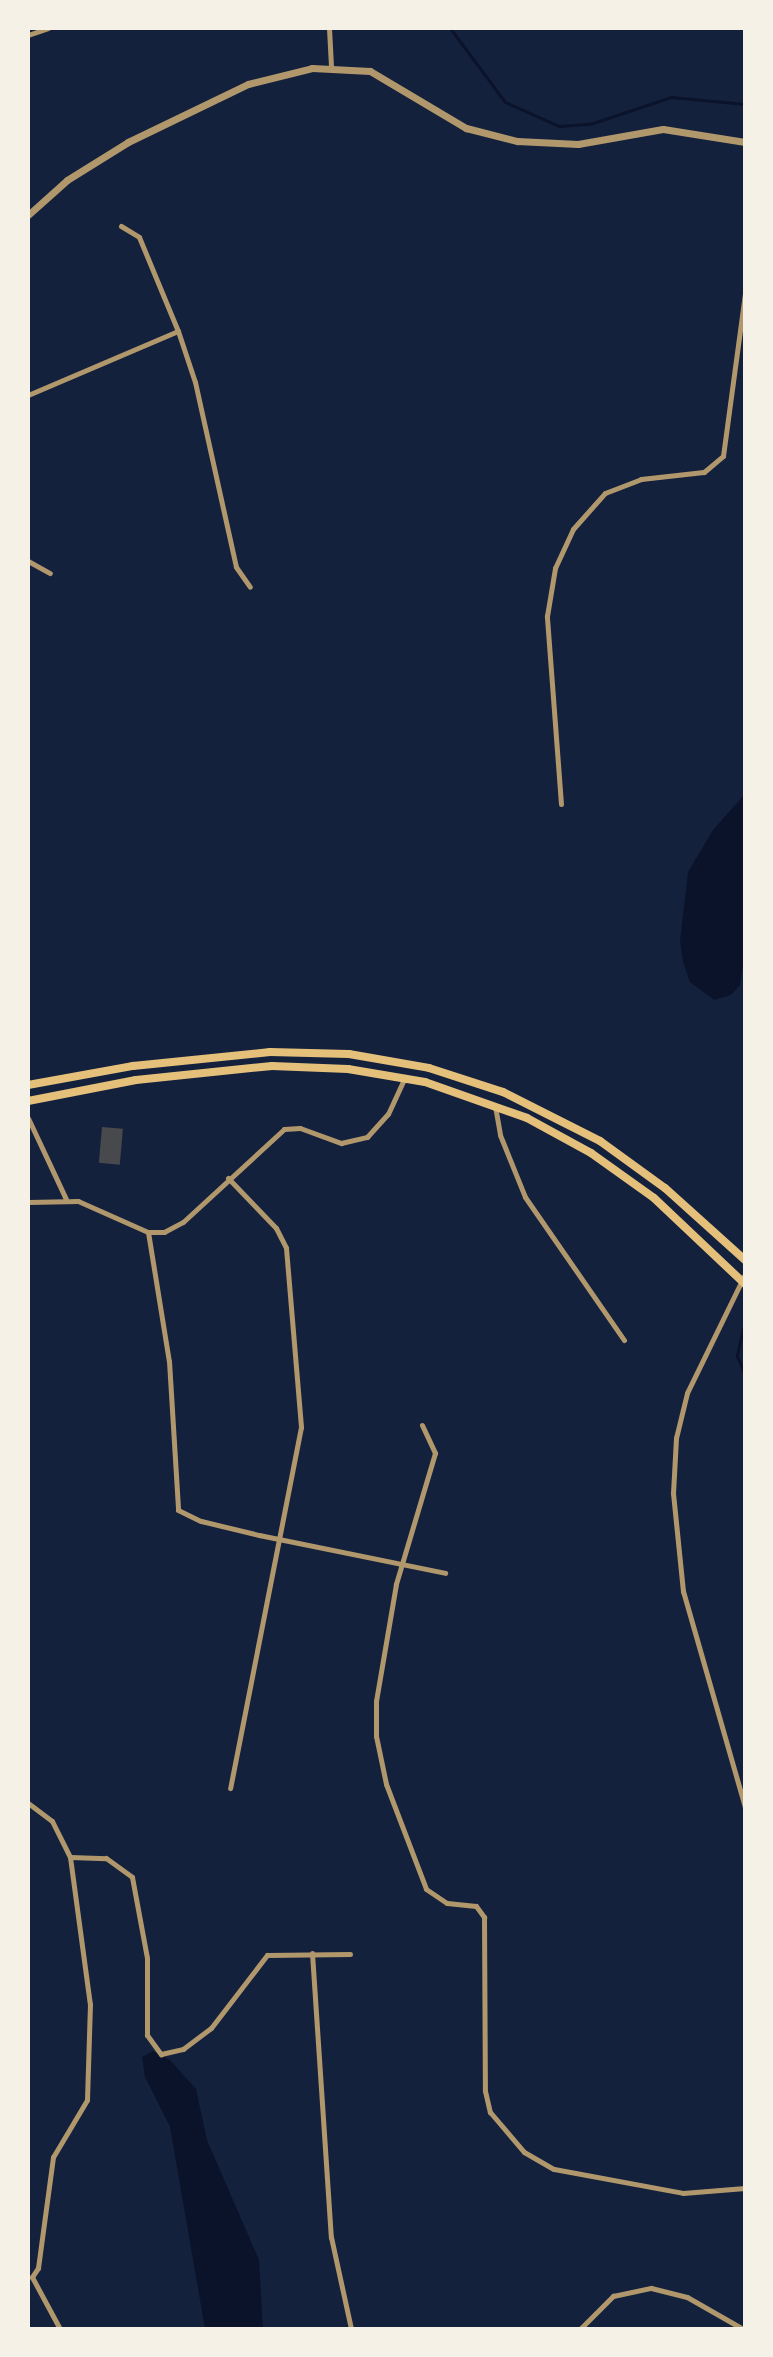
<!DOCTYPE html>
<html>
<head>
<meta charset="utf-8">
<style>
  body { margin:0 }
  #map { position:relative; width:773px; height:2357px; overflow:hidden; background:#14213d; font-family:Quicksand,sans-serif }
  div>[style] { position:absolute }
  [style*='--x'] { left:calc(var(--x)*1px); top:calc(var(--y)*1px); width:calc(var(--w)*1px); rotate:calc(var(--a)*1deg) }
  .water>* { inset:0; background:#0b132b }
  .stream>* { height:3px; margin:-1.5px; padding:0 1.5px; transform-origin:1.5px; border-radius:1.5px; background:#0b132b }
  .building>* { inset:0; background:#48494c; transform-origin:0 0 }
  .minor>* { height:5px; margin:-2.5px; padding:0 2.5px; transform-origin:2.5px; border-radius:2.5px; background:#b1986c }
  .tertiary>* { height:7px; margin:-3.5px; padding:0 3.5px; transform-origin:3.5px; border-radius:3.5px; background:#b1986c }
  .primary>* { height:8px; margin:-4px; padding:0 4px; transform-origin:4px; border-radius:4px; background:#e5c07b }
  span { translate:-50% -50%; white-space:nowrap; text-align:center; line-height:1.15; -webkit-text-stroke:8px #f6f1e7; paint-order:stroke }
  .frame { position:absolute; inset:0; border:30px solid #f6f1e7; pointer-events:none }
</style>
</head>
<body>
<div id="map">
  <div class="water">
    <div style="clip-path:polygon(745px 794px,745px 950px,740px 985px,731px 995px,714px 1000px,690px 982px,683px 962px,680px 941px,688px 872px,713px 830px)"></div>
    <div style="clip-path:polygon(153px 2051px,170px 2060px,196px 2089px,207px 2140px,259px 2260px,263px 2329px,205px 2329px,170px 2127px,145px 2077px,142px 2057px)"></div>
  </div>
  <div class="stream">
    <div style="--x:450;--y:28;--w:92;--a:53.4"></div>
    <div style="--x:505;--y:102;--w:59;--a:24"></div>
    <div style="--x:559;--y:126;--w:31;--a:-4"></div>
    <div style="--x:590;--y:124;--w:85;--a:-18.4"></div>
    <div style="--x:671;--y:97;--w:74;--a:5.4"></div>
    <div style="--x:743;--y:1329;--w:28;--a:103"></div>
    <div style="--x:737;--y:1356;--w:20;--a:66"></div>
  </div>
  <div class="building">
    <div style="left:102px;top:1127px;width:21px;height:36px;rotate:5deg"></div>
  </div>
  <div class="minor">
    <div style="--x:329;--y:28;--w:38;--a:87"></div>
    <div style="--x:28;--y:35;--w:21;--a:-19"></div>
    <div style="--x:121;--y:226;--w:21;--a:31"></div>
    <div style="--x:139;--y:237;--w:102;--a:67.5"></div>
    <div style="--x:178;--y:331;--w:54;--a:71.6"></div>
    <div style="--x:195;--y:382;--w:189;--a:77.5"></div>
    <div style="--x:236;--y:567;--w:24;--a:55"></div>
    <div style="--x:28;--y:395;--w:163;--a:-23.1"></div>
    <div style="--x:28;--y:561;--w:25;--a:29"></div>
    <div style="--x:561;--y:804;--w:189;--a:-94.3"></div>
    <div style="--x:547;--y:616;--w:49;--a:-80.5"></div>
    <div style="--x:555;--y:568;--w:43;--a:-65.2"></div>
    <div style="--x:573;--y:529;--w:48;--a:-48.4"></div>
    <div style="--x:605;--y:493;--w:39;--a:-21"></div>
    <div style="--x:641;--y:479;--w:63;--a:-6.3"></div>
    <div style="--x:704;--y:472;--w:25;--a:-40"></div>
    <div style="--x:723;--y:456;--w:164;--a:-82.3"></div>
    <div style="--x:495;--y:1106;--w:29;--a:80"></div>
    <div style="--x:500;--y:1135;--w:67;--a:68"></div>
    <div style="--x:525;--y:1197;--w:174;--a:55.3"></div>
    <div style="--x:28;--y:1118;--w:89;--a:64.9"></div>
    <div style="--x:228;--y:1178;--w:69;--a:46.2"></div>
    <div style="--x:276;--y:1228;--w:22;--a:63"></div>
    <div style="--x:286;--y:1248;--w:180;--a:85.2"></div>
    <div style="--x:301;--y:1427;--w:368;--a:101.1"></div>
    <div style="--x:28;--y:1202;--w:50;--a:-1.1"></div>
    <div style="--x:78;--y:1201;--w:77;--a:23.9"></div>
    <div style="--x:148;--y:1232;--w:16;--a:0"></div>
    <div style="--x:164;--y:1232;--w:21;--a:-28"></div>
    <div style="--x:183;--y:1222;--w:137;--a:-42.6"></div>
    <div style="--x:284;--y:1129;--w:16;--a:-4"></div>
    <div style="--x:300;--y:1128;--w:44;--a:20.1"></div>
    <div style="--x:341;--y:1143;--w:27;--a:-13"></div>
    <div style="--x:367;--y:1137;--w:31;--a:-48"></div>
    <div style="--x:388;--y:1114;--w:41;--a:-65.3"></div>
    <div style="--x:148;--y:1232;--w:131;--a:80.8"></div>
    <div style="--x:169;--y:1361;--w:149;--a:86.5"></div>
    <div style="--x:178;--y:1510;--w:25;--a:26"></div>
    <div style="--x:201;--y:1521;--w:60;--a:13.6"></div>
    <div style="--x:259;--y:1535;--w:190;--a:11.5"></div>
    <div style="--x:745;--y:1274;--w:132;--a:116"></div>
    <div style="--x:687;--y:1393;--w:46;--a:103.7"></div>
    <div style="--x:676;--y:1438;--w:55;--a:93.1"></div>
    <div style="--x:673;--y:1493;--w:99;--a:84.2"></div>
    <div style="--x:683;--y:1591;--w:225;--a:74"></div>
    <div style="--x:422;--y:1425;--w:31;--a:65"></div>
    <div style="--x:435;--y:1453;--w:137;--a:106.6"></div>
    <div style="--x:396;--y:1584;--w:119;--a:99.7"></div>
    <div style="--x:376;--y:1701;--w:35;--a:90"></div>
    <div style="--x:376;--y:1736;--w:49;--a:78.2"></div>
    <div style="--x:386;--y:1784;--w:112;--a:69.1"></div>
    <div style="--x:426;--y:1889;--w:25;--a:34"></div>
    <div style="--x:447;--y:1903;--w:29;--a:6"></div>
    <div style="--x:476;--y:1906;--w:14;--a:54"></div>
    <div style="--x:484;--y:1917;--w:174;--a:89.7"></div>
    <div style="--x:485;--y:2091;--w:22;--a:77"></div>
    <div style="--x:490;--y:2112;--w:52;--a:49.6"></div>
    <div style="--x:524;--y:2152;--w:34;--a:30"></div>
    <div style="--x:554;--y:2169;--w:131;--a:10.5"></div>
    <div style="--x:683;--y:2193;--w:62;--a:-4.6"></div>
    <div style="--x:28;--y:1803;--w:30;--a:37"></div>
    <div style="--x:52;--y:1821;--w:40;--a:63.4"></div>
    <div style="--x:70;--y:1857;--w:148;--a:82.3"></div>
    <div style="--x:90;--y:2004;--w:96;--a:91.8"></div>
    <div style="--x:87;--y:2100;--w:66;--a:120.8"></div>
    <div style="--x:53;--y:2157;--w:112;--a:97.7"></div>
    <div style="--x:38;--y:2268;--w:11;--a:124"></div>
    <div style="--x:32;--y:2277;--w:59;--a:61.7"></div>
    <div style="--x:70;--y:1857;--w:36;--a:2"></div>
    <div style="--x:106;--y:1858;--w:32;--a:36"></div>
    <div style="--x:132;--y:1877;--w:82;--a:79.5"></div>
    <div style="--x:147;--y:1958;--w:77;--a:90"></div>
    <div style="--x:147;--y:2035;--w:24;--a:54"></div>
    <div style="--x:161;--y:2054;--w:23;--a:-13"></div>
    <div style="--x:183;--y:2049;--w:35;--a:-37"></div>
    <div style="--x:211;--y:2028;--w:92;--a:-52.5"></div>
    <div style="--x:267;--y:1955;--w:83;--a:-0.7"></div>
    <div style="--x:312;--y:1953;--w:285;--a:86.2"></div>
    <div style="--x:331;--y:2237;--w:94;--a:77.7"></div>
    <div style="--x:580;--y:2329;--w:47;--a:-45"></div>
    <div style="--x:613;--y:2296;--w:39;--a:-12"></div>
    <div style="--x:651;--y:2288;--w:37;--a:14"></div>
    <div style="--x:687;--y:2297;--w:64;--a:29.7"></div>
  </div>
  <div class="tertiary">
    <div style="--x:28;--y:215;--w:52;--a:-41.9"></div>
    <div style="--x:67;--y:180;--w:72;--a:-31.9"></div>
    <div style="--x:128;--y:142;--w:133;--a:-25.8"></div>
    <div style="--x:248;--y:84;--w:66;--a:-14"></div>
    <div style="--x:312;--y:68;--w:58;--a:3"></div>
    <div style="--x:370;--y:71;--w:112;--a:30.7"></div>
    <div style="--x:466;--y:128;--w:53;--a:14.3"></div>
    <div style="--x:517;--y:141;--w:61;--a:2.8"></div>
    <div style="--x:578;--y:144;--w:86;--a:-10"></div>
    <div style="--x:663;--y:129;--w:83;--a:9"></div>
  </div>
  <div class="primary">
    <div style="--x:28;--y:1085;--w:107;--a:-10.3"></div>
    <div style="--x:133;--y:1066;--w:138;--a:-5.8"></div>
    <div style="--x:270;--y:1052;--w:79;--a:1.5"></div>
    <div style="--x:349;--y:1054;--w:81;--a:9.9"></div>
    <div style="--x:429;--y:1068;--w:78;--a:18"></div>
    <div style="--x:503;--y:1092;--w:109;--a:26.8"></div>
    <div style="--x:600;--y:1141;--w:80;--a:35.9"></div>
    <div style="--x:665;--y:1188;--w:108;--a:42"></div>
    <div style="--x:28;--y:1101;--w:110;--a:-11"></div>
    <div style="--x:136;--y:1080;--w:137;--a:-5.9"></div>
    <div style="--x:272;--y:1066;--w:76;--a:2.3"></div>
    <div style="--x:348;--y:1069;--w:78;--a:9.6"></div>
    <div style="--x:425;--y:1082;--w:108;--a:19.4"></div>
    <div style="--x:527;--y:1118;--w:73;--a:28.7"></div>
    <div style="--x:591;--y:1153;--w:77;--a:35.5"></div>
    <div style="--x:654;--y:1198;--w:125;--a:43.4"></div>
  </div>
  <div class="frame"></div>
</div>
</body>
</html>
